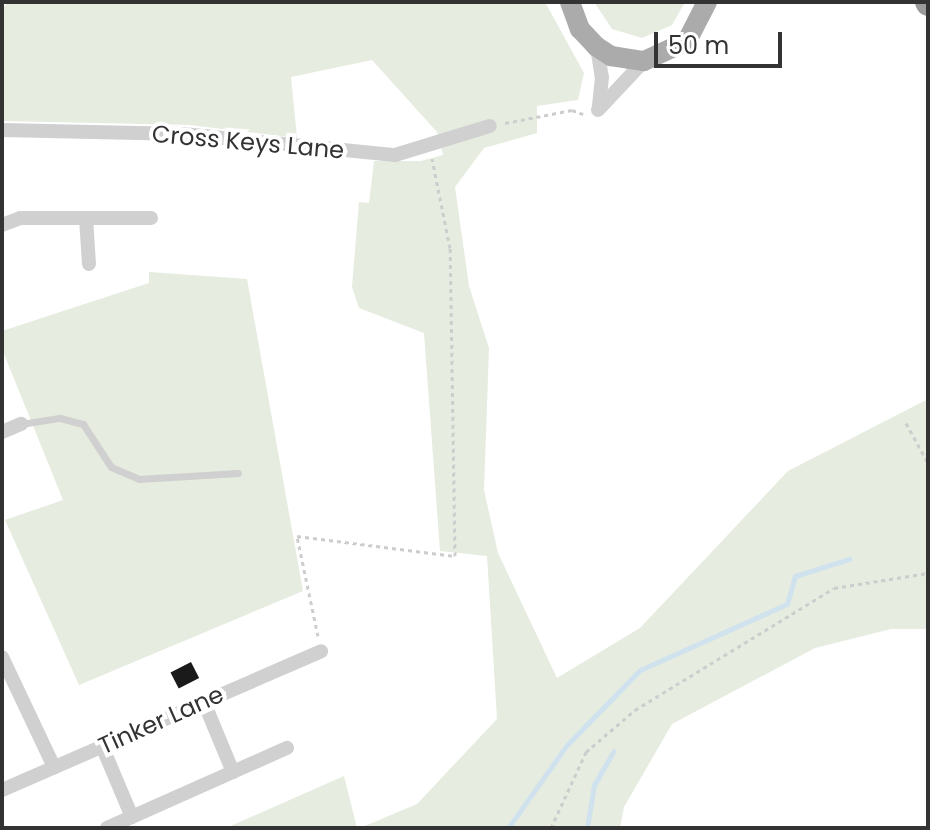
<!DOCTYPE html>
<html>
<head>
<meta charset="utf-8">
<style>
  body { margin:0 }
  #map { position:relative; width:930px; height:830px; overflow:hidden; background:#fff; font-family:Poppins,sans-serif }
  div>[style] { position:absolute }
  [style*='--x'] { left:calc(var(--x)*1px); top:calc(var(--y)*1px); width:calc(var(--w)*1px); rotate:calc(var(--a)*1deg) }
  .green>* { inset:0; background:#e6ecdf }
  .stream>* { height:5px; margin:-2.5px; padding:0 2.5px; transform-origin:2.5px; border-radius:2.5px; background:#cfe2ee }
  .building>* { inset:0; background:#1a1a1a; transform-origin:0 0 }
  .path>* { height:3px; margin-top:-1.5px; transform-origin:0; background:repeating-linear-gradient(90deg,#cdcdcd 0 4px,transparent 0 8px) }
  .lane>* { height:7px; margin:-3.5px; padding:0 3.5px; transform-origin:3.5px; border-radius:3.5px; background:#d0d0d0 }
  .street>* { height:14px; margin:-7px; padding:0 7px; transform-origin:7px; border-radius:7px; background:#d0d0d0 }
  .primary>* { height:20px; margin:-10px; padding:0 10px; transform-origin:10px; border-radius:10px; background:#ababab }
  .highway>* { height:24px; margin:-12px; padding:0 12px; transform-origin:12px; border-radius:12px; background:#9a9a9a }
  span { translate:-50% -50%; white-space:nowrap; text-align:center; line-height:1.15; -webkit-text-stroke:8px #fff; paint-order:stroke }
  .street-label { font-size:24px; color:#333 }
  .frame { position:absolute; inset:0; border:4px solid #333; pointer-events:none }
  .scale { position:absolute; left:654px; top:32px; width:128px; height:36px; box-sizing:border-box; border:4px solid #333; border-top:0; padding-left:10px; font-size:24px; line-height:28px; white-space:nowrap; color:#333; -webkit-text-stroke:6px #fff; paint-order:stroke }
</style>
</head>
<body>
<div id="map">
  <div class="green">
    <div style="clip-path:polygon(8px 2px,545px 2px,584px 73px,578px 100px,537px 106px,537px 133px,484px 148px,455px 187px,469px 286px,489px 348px,484px 490px,498px 553px,557px 678px,640px 628px,788px 471px,928px 399px,928px 629px,891px 629px,815px 648px,672px 724px,624px 807px,620px 828px,360px 828px,417px 804px,497px 719px,487px 556px,440px 551px,424px 333px,359px 308px,352px 287px,359px 202px,369px 203px,374px 161px,421px 161px,443px 155px,437px 132px,372px 60px,291px 77px,297px 138px,190px 125px,2px 121px,2px 9px)"></div>
    <div style="clip-path:polygon(594px 2px,685px 2px,672px 25px,642px 38px,612px 29px)"></div>
    <div style="clip-path:polygon(149px 272px,247px 279px,303px 591px,79px 685px,5px 520px,63px 500px,2px 349px,2px 331px,149px 283px)"></div>
    <div style="clip-path:polygon(344px 776px,357px 828px,226px 828px)"></div>
  </div>
  <div class="stream">
    <div style="--x:508;--y:828;--w:100;--a:-54.7"></div>
    <div style="--x:566;--y:746;--w:106;--a:-45.8"></div>
    <div style="--x:640;--y:670;--w:161;--a:-24.2"></div>
    <div style="--x:787;--y:604;--w:29;--a:-74"></div>
    <div style="--x:795;--y:576;--w:57;--a:-17.5"></div>
    <div style="--x:587;--y:828;--w:44;--a:-80.8"></div>
    <div style="--x:594;--y:785;--w:39;--a:-60"></div>
  </div>
  <div class="building">
    <div style="left:191px;top:662px;width:18px;height:23px;rotate:63deg"></div>
  </div>
  <div class="path">
    <div style="--x:505;--y:123;--w:68;--a:-11"></div>
    <div style="--x:572;--y:110;--w:12;--a:20"></div>
    <div style="--x:906;--y:423;--w:46;--a:61.2"></div>
    <div style="--x:318;--y:636;--w:102;--a:-101.9"></div>
    <div style="--x:297;--y:536;--w:159;--a:7.2"></div>
    <div style="--x:455;--y:556;--w:308;--a:-90.9"></div>
    <div style="--x:450;--y:248;--w:91;--a:-101.4"></div>
    <div style="--x:551;--y:828;--w:84;--a:-65.3"></div>
    <div style="--x:586;--y:752;--w:65;--a:-40.6"></div>
    <div style="--x:635;--y:710;--w:233;--a:-31.5"></div>
    <div style="--x:834;--y:588;--w:95;--a:-9.1"></div>
  </div>
  <div class="lane">
    <div style="--x:21;--y:424;--w:39;--a:-9"></div>
    <div style="--x:60;--y:418;--w:24;--a:15"></div>
    <div style="--x:83;--y:424;--w:51;--a:56.9"></div>
    <div style="--x:111;--y:467;--w:30;--a:23"></div>
    <div style="--x:139;--y:479;--w:99;--a:-3.5"></div>
  </div>
  <div class="street">
    <div style="--x:597;--y:47;--w:30;--a:81"></div>
    <div style="--x:602;--y:77;--w:29;--a:96"></div>
    <div style="--x:598;--y:110;--w:67;--a:-46.8"></div>
    <div style="--x:2;--y:130;--w:181;--a:1.3"></div>
    <div style="--x:183;--y:134;--w:213;--a:5.7"></div>
    <div style="--x:395;--y:155;--w:99;--a:-17"></div>
    <div style="--x:86;--y:218;--w:46;--a:86.3"></div>
    <div style="--x:2;--y:225;--w:19;--a:-21"></div>
    <div style="--x:20;--y:218;--w:131;--a:0"></div>
    <div style="--x:2;--y:432;--w:21;--a:-23"></div>
    <div style="--x:2;--y:657;--w:122;--a:64.7"></div>
    <div style="--x:203;--y:700;--w:78;--a:67.4"></div>
    <div style="--x:102;--y:746;--w:77;--a:67.1"></div>
    <div style="--x:2;--y:790;--w:348;--a:-23.5"></div>
    <div style="--x:107;--y:828;--w:197;--a:-24"></div>
  </div>
  <div class="primary">
    <div style="--x:570;--y:2;--w:29;--a:70"></div>
    <div style="--x:580;--y:29;--w:25;--a:47"></div>
    <div style="--x:597;--y:47;--w:17;--a:33"></div>
    <div style="--x:611;--y:56;--w:33;--a:9"></div>
    <div style="--x:644;--y:61;--w:47;--a:-24.9"></div>
    <div style="--x:687;--y:41;--w:44;--a:-62.9"></div>
  </div>
  <div class="highway">
    <div style="--x:927;--y:2;--w:2;--a:63"></div>
  </div>
  <div class="street-label">
    <span style="left:248px;top:142px;rotate:5deg">Cross Keys Lane</span>
    <span style="left:161px;top:720px;rotate:-24deg">Tinker Lane</span>
  </div>
  <div class="frame"></div>
  <div class="scale">50 m</div>
</div>
</body>
</html>
